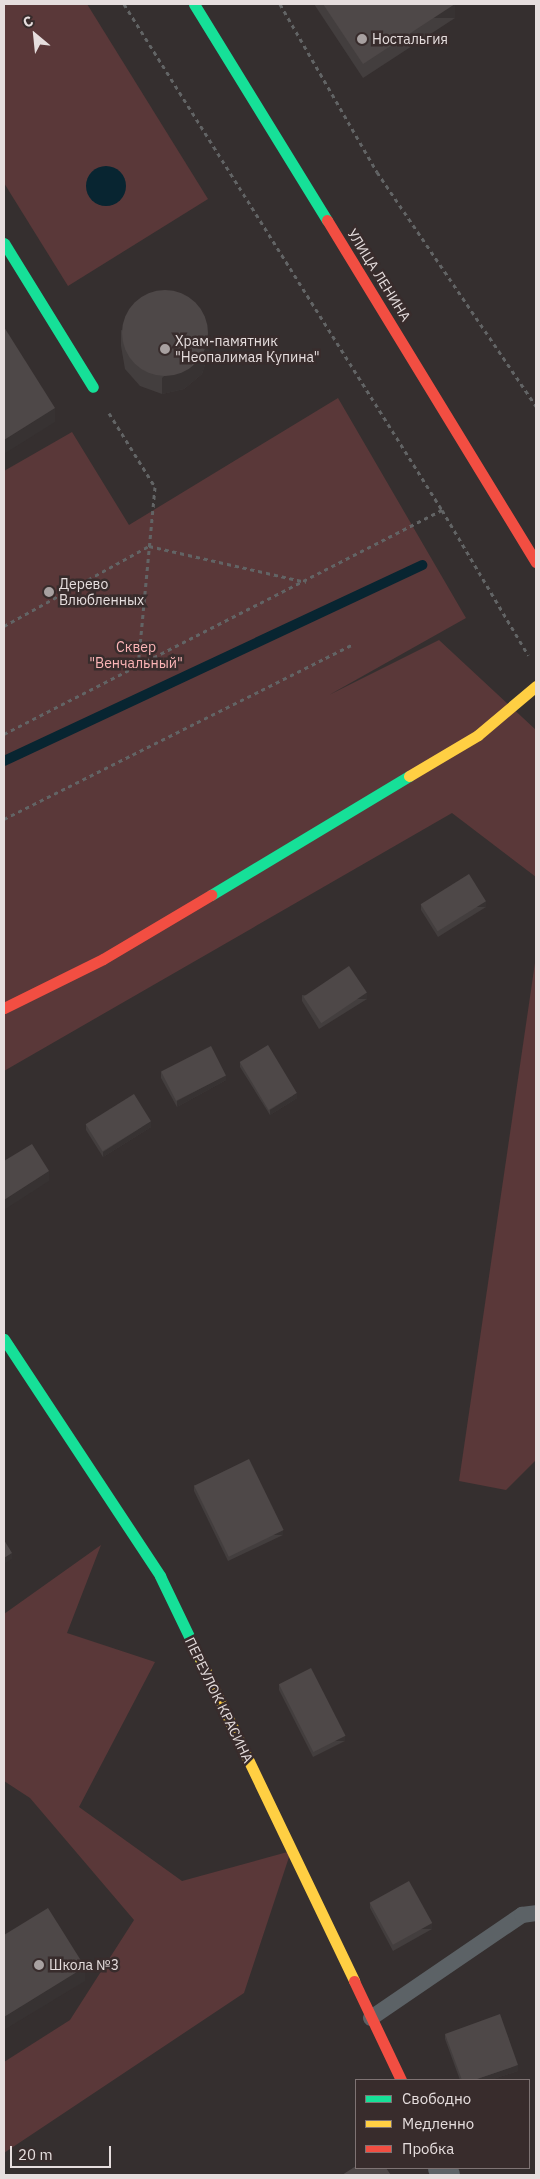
<!DOCTYPE html>
<html>
<head>
<meta charset="utf-8">
<style>
  body { margin:0 }
  #map { position:relative; width:540px; height:2179px; overflow:hidden; background:#352f2f; font-family:"IBM Plex Sans",sans-serif }
  div>[style] { position:absolute }
  [style*='--x'] { left:calc(var(--x)*1px); top:calc(var(--y)*1px); width:calc(var(--w)*1px); rotate:calc(var(--a)*1deg) }
  .green>* { inset:0; background:#5a3839 }
  .water>* { inset:0; background:#082531 }
  .round { border-radius:50% }
  .stream>* { height:10px; margin:-5px; padding:0 5px; transform-origin:5px; border-radius:5px; background:#082531 }
  .path>* { height:3px; margin-top:-1.5px; transform-origin:0; background:repeating-linear-gradient(90deg,#626465 0 4px,transparent 0 8px) }
  .lane>* { height:16px; margin:-8px; padding:0 8px; transform-origin:8px; border-radius:8px; background:#5c6266 }
  .street>* { height:28px; margin:-14px; padding:0 14px; transform-origin:14px; border-radius:14px; background:#5c6266 }
  .fast>* { height:11px; margin:-5.5px; padding:0 5.5px; transform-origin:5.5px; border-radius:5.5px; background:#16e098 }
  .slow>* { height:11px; margin:-5.5px; padding:0 5.5px; transform-origin:5.5px; border-radius:5.5px; background:#ffcf43 }
  .jam>* { height:11px; margin:-5.5px; padding:0 5.5px; transform-origin:5.5px; border-radius:5.5px; background:#f24e42 }
  .wall>* { inset:0; background:#433e3e }
  .shaded-wall>* { inset:0; background:#373232; transform-origin:0 0 }
  .building>* { inset:0; background:#4e4848; transform-origin:0 0 }
  .dots>* { width:14px; height:14px; translate:-50% -50%; box-sizing:border-box; border:2px solid #382c2c; border-radius:50% }
  span { translate:-50% -50%; white-space:nowrap; text-align:center; line-height:1.15; -webkit-text-stroke:5px #382c2c; paint-order:stroke }
  .poi-label { font-size:14px; color:#e6dede }
  .left { translate:0 -50%; text-align:left }
  .street-label { font-size:14px; color:#e6dede }
  .park-label { font-size:14px; color:#fcb5b7 }
  .frame { position:absolute; inset:0; border:5px solid #e6dede; pointer-events:none }
  .legend { position:absolute; left:355px; top:2079px; width:175px; height:90px; box-sizing:border-box; background:#382c2c; border:1px solid #7e7373; margin:0; padding:6px 9px; list-style:none; font-size:15px; color:#e6dede }
  .legend li { display:flex; align-items:center; gap:10px; height:25px }
  .legend b { width:25px; border:1px solid #7e7373 }
  .north { position:absolute; left:10px; top:10px; width:50px; height:50px; -webkit-text-stroke:4px #382c2c; paint-order:stroke; rotate:332deg; font-size:14px; font-weight:700; line-height:20px; text-align:center; color:#e6dede }
  .north::after { content:''; display:block; margin:auto; width:18px; height:22px; background:#e6dede; clip-path:polygon(50% 0,100% 100%,50% 72%,0 100%) }
  .scale { position:absolute; left:10px; top:2146px; width:101px; height:22px; box-sizing:border-box; border:2px solid #e6dede; border-top:0; padding-left:6px; font-size:15px; line-height:18px; white-space:nowrap; color:#e6dede; -webkit-text-stroke:4px #382c2c; paint-order:stroke }
</style>
</head>
<body>
<div id="map">
  <div class="green">
    <div style="clip-path:polygon(4px 4px,87px 4px,208px 199px,68px 286px,4px 183px)"></div>
    <div style="clip-path:polygon(338px 398px,466px 618px,329px 695px,439px 640px,536px 730px,536px 877px,452px 813px,4px 1071px,4px 471px,72px 432px,129px 525px)"></div>
    <div style="clip-path:polygon(536px 956px,536px 1460px,506px 1490px,459px 1481px)"></div>
    <div style="clip-path:polygon(101px 1545px,67px 1633px,155px 1662px,79px 1807px,182px 1881px,291px 1851px,244px 1993px,4px 2153px,4px 2062px,70px 2020px,134px 1920px,30px 1798px,4px 1781px,4px 1614px)"></div>
  </div>
  <div class="water">
    <div class="round" style="left:86px;top:166px;width:40px;height:40px"></div>
  </div>
  <div class="stream">
    <div style="--x:4;--y:761;--w:462;--a:-25.1"></div>
  </div>
  <div class="path">
    <div style="--x:124;--y:4;--w:598;--a:57.85"></div>
    <div style="--x:442;--y:510;--w:169;--a:59.3"></div>
    <div style="--x:280;--y:4;--w:194;--a:60"></div>
    <div style="--x:377;--y:172;--w:283;--a:55.8"></div>
    <div style="--x:109;--y:413;--w:87;--a:58.1"></div>
    <div style="--x:155;--y:487;--w:181;--a:95.4"></div>
    <div style="--x:4;--y:626;--w:166;--a:-28.9"></div>
    <div style="--x:149;--y:546;--w:161;--a:12.9"></div>
    <div style="--x:4;--y:734;--w:492;--a:-27.1"></div>
    <div style="--x:4;--y:819;--w:391;--a:-26.6"></div>
  </div>
  <div class="lane">
    <div style="--x:371;--y:2018;--w:183;--a:-34.3"></div>
    <div style="--x:522;--y:1915;--w:14;--a:-8"></div>
  </div>
  <div class="street">
    <div style="--x:442;--y:2168;--w:8;--a:60"></div>
  </div>
  <div class="fast">
    <div style="--x:194;--y:4;--w:254;--a:58.4"></div>
    <div style="--x:4;--y:243;--w:169;--a:58.3"></div>
    <div style="--x:211;--y:895;--w:231;--a:-31"></div>
    <div style="--x:4;--y:1339;--w:284;--a:56.6"></div>
    <div style="--x:160;--y:1576;--w:92;--a:64.3"></div>
  </div>
  <div class="slow">
    <div style="--x:409;--y:776;--w:80;--a:-30.7"></div>
    <div style="--x:478;--y:735;--w:76;--a:-40.2"></div>
    <div style="--x:200;--y:1659;--w:357;--a:64.4"></div>
  </div>
  <div class="jam">
    <div style="--x:327;--y:220;--w:401;--a:58.6"></div>
    <div style="--x:4;--y:1008;--w:110;--a:-26.3"></div>
    <div style="--x:103;--y:959;--w:126;--a:-30.7"></div>
    <div style="--x:354;--y:1981;--w:110;--a:64.6"></div>
  </div>
  <div class="wall">
    <div style="clip-path:polygon(314px 4px,455px 4px,455px 18px,363px 78px)"></div>
    <div style="clip-path:polygon(121px 330px,209px 352px,202px 374px,184px 389px,162px 394px,140px 386px,125px 369px,121px 346px)"></div>
    <div style="clip-path:polygon(421px 904px,486px 907px,438px 937px,421px 910px)"></div>
    <div style="clip-path:polygon(302px 995px,367px 999px,319px 1029px,302px 1001px)"></div>
    <div style="clip-path:polygon(240px 1062px,297px 1098px,270px 1115px,240px 1067px)"></div>
    <div style="clip-path:polygon(161px 1072px,226px 1080px,177px 1107px,161px 1078px)"></div>
    <div style="clip-path:polygon(86px 1125px,151px 1127px,103px 1157px,86px 1130px)"></div>
    <div style="clip-path:polygon(194px 1485px,283px 1535px,228px 1561px,194px 1491px)"></div>
    <div style="clip-path:polygon(279px 1684px,345px 1741px,313px 1757px,279px 1690px)"></div>
    <div style="clip-path:polygon(370px 1903px,432px 1929px,393px 1951px,370px 1908px)"></div>
    <div style="clip-path:polygon(445px 2034px,518px 2071px,490px 2080px,460px 2080px,445px 2039px)"></div>
  </div>
  <div class="shaded-wall">
    <div style="left:455px;top:4px;width:14px;height:110px;rotate:90deg"></div>
    <div style="clip-path:polygon(209px 336px,209px 352px,202px 374px,184px 389px,162px 394px,162px 378px)"></div>
    <div style="clip-path:polygon(55px 408px,55px 422px,4px 454px,4px 440px)"></div>
    <div style="left:486px;top:901px;width:6px;height:57px;rotate:90deg"></div>
    <div style="left:367px;top:993px;width:6px;height:57px;rotate:90deg"></div>
    <div style="clip-path:polygon(226px 1075px,226px 1080px,177px 1107px,177px 1101px)"></div>
    <div style="clip-path:polygon(297px 1093px,297px 1098px,270px 1115px,270px 1110px)"></div>
    <div style="clip-path:polygon(151px 1121px,151px 1127px,103px 1157px,103px 1152px)"></div>
    <div style="clip-path:polygon(49px 1171px,49px 1181px,4px 1210px,4px 1200px)"></div>
    <div style="left:283px;top:1530px;width:5px;height:61px;rotate:90deg"></div>
    <div style="clip-path:polygon(12px 1553px,12px 1559px,4px 1564px,4px 1558px)"></div>
    <div style="left:345px;top:1736px;width:5px;height:36px;rotate:90deg"></div>
    <div style="left:432px;top:1923px;width:6px;height:45px;rotate:90deg"></div>
    <div style="clip-path:polygon(85px 1967px,85px 1981px,4px 2030px,4px 2017px)"></div>
    <div style="clip-path:polygon(518px 2065px,518px 2071px,490px 2080px,474px 2080px)"></div>
  </div>
  <div class="building">
    <div style="clip-path:polygon(323px 4px,455px 4px,363px 64px)"></div>
    <div class="round" style="left:122px;top:290px;width:86px;height:86px"></div>
    <div style="clip-path:polygon(4px 327px,55px 408px,4px 440px)"></div>
    <div style="left:469px;top:874px;width:32px;height:57px;rotate:58deg"></div>
    <div style="left:349px;top:966px;width:32px;height:55px;rotate:56deg"></div>
    <div style="left:268px;top:1045px;width:56px;height:33px;rotate:59deg"></div>
    <div style="left:211px;top:1046px;width:33px;height:56px;rotate:63deg"></div>
    <div style="left:134px;top:1094px;width:32px;height:57px;rotate:58deg"></div>
    <div style="clip-path:polygon(32px 1144px,49px 1171px,4px 1200px,4px 1161px)"></div>
    <div style="left:249px;top:1459px;width:79px;height:61px;rotate:64deg"></div>
    <div style="clip-path:polygon(4px 1540px,12px 1553px,4px 1558px)"></div>
    <div style="left:311px;top:1668px;width:76px;height:36px;rotate:63deg"></div>
    <div style="left:409px;top:1881px;width:48px;height:45px;rotate:61deg"></div>
    <div style="clip-path:polygon(48px 1908px,85px 1967px,4px 2017px,4px 1935px)"></div>
    <div style="clip-path:polygon(500px 2014px,518px 2065px,474px 2080px,462px 2080px,445px 2034px)"></div>
    <div style="clip-path:polygon(356px 2166px,356px 2168px,386px 2168px,391px 2175px,342px 2175px)"></div>
  </div>
  <div class="dots">
    <div style="left:362px;top:39px;background:#a8a1a1"></div>
    <div style="left:165px;top:349px;background:#a8a1a1"></div>
    <div style="left:49px;top:592px;background:#a8a1a1"></div>
    <div style="left:39px;top:1965px;background:#a8a1a1"></div>
  </div>
  <div class="poi-label">
    <span class="left" style="left:372px;top:39px">Ностальгия</span>
    <span class="left" style="left:175px;top:349px">Храм-памятник<br>"Неопалимая Купина"</span>
    <span class="left" style="left:59px;top:592px">Дерево<br>Влюбленных</span>
    <span class="left" style="left:49px;top:1965px">Школа №3</span>
  </div>
  <div class="street-label">
    <span style="left:379px;top:275px;rotate:58deg">УЛИЦА ЛЕНИНА</span>
    <span style="left:219px;top:1700px;rotate:64deg">ПЕРЕУЛОК КРАСИНА</span>
  </div>
  <div class="park-label">
    <span style="left:136px;top:655px">Сквер<br>"Венчальный"</span>
  </div>
  <div class="frame"></div>
  <ul class="legend">
  <li><b style="height:6px;background:#16e098"></b>Свободно</li>
  <li><b style="height:6px;background:#ffcf43"></b>Медленно</li>
  <li><b style="height:6px;background:#f24e42"></b>Пробка</li>
  </ul>
  <div class="north">С</div>
  <div class="scale">20 m</div>
</div>
</body>
</html>
